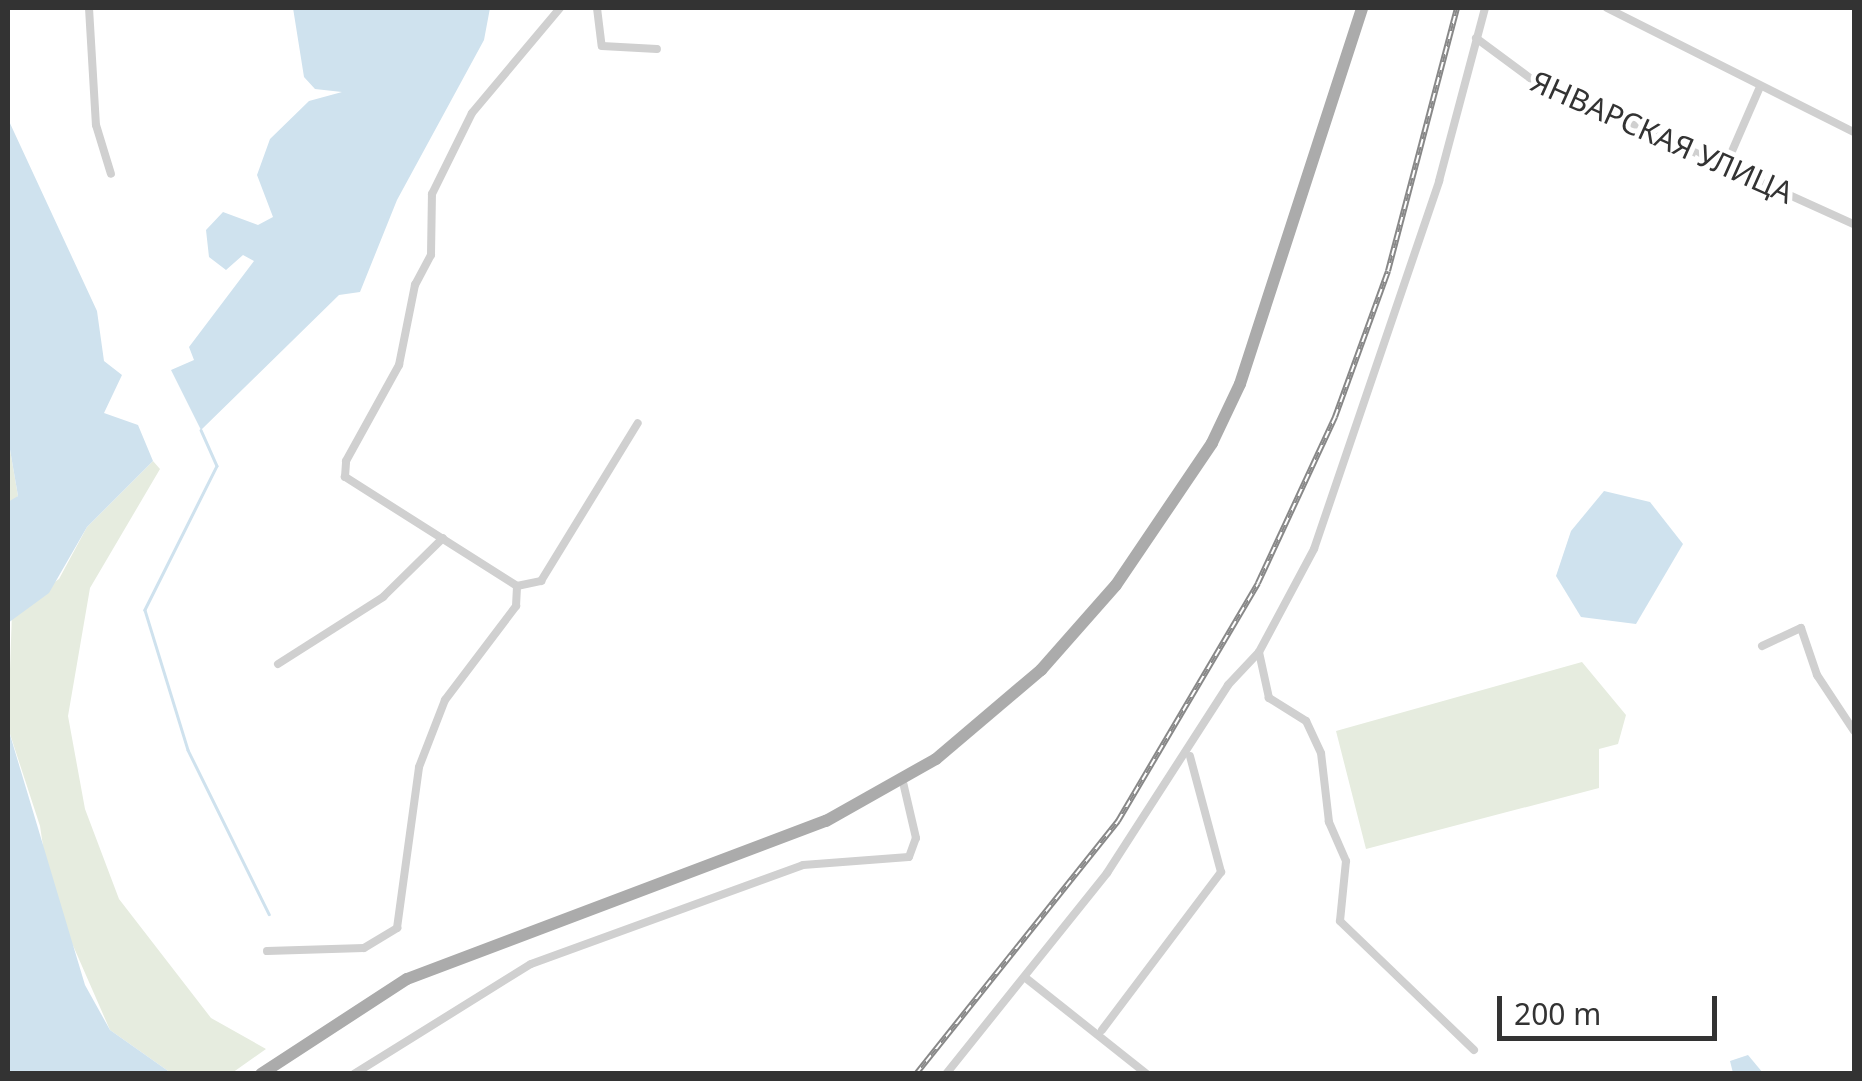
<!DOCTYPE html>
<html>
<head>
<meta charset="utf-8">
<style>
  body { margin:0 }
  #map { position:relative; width:1862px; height:1081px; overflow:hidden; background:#fff; font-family:"Noto Sans",sans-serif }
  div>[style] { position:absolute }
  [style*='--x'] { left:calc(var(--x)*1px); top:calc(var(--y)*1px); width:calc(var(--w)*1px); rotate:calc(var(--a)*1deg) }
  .green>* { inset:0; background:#e6ecdf }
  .water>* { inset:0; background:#cfe2ee }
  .stream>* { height:2.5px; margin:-1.25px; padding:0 1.25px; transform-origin:1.25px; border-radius:1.25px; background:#cfe2ee }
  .street>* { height:8px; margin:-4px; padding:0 4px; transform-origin:4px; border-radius:4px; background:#d0d0d0 }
  .primary>* { height:12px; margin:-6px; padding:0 6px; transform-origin:6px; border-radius:6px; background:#ababab }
  .rail>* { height:6px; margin-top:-3px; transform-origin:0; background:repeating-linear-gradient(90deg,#fff 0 8px,#888 0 16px); box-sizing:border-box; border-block:2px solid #888 }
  span { translate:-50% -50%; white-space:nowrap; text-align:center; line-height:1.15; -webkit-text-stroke:10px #fff; paint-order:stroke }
  .street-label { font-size:30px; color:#333 }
  .frame { position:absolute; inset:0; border:10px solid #333; pointer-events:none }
  .scale { position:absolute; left:1497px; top:996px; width:220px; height:45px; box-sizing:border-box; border:5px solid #333; border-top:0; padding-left:12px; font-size:30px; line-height:35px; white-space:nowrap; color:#333; -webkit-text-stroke:8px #fff; paint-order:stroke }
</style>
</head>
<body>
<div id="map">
  <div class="green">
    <div style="clip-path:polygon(8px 438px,18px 496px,9px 504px,8px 502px)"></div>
    <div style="clip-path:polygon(153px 461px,160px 469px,90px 588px,68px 716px,85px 809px,119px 899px,211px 1018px,266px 1049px,232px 1073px,171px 1073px,110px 1030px,50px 893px,40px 826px,8px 728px,12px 611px,59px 579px,87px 527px)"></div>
    <div style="clip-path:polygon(1582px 662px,1626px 715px,1618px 744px,1599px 749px,1599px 788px,1366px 849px,1336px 731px)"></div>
  </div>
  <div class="water">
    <div style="clip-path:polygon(293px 8px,490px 8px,484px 40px,397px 200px,360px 292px,339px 295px,201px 430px,171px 370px,194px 360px,189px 347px,254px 261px,243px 255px,226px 270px,209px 257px,206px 230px,223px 212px,258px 225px,273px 217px,257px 175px,270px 139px,309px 101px,342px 92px,315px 89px,304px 77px)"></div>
    <div style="clip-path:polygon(8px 119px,97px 311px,104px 361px,122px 375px,104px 413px,138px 425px,153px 461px,87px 527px,49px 593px,8px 623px,8px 502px,18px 496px,8px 438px)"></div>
    <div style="clip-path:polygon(1604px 491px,1650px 502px,1683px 544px,1636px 624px,1581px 617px,1556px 576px,1571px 531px)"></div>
    <div style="clip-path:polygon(8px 728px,85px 985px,110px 1030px,171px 1073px,8px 1073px)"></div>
    <div style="clip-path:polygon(1748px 1055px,1763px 1073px,1733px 1073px,1730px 1061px)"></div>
  </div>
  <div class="stream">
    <div style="--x:201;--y:430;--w:39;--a:66"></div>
    <div style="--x:217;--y:466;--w:161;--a:116.6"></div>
    <div style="--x:145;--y:610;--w:146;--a:72.9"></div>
    <div style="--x:188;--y:750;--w:183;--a:63.7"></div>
  </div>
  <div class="street">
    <div style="--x:89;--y:8;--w:117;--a:86.6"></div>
    <div style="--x:96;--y:125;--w:51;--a:73"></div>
    <div style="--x:597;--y:8;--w:38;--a:83"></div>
    <div style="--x:602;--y:46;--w:55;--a:3.1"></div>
    <div style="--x:1607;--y:8;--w:276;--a:26.7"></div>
    <div style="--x:1476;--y:38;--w:67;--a:36.5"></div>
    <div style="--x:1530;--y:78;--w:355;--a:24.3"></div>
    <div style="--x:1726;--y:165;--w:83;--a:-66.5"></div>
    <div style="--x:517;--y:586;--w:25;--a:-12"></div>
    <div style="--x:541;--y:581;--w:185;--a:-58.5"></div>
    <div style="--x:1762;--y:646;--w:43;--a:-24.8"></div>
    <div style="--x:1801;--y:628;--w:50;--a:71.2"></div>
    <div style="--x:1817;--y:675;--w:67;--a:56.5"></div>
    <div style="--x:278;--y:664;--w:125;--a:-32.5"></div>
    <div style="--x:383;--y:597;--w:84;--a:-44.5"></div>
    <div style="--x:267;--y:951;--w:97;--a:-1.8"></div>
    <div style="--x:364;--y:948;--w:39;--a:-31"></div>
    <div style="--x:397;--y:928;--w:162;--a:-82.2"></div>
    <div style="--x:419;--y:767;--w:72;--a:-68.8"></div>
    <div style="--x:445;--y:700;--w:118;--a:-52.9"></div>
    <div style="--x:516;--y:606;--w:20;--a:-87"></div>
    <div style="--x:517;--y:586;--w:204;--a:-147.6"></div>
    <div style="--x:345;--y:477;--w:16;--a:-86"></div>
    <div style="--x:346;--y:461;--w:110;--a:-61.1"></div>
    <div style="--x:399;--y:365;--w:82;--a:-78.7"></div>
    <div style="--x:415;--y:285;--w:34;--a:-62"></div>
    <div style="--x:431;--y:255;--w:61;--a:-89.1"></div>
    <div style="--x:432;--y:194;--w:90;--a:-63.7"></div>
    <div style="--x:472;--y:113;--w:137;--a:-50"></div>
    <div style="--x:1027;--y:979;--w:153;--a:38.4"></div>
    <div style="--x:1102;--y:1030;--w:198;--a:-53"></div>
    <div style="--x:1221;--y:872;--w:120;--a:-105"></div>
    <div style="--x:1474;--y:1050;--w:186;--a:-136.1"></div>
    <div style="--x:1340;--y:921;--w:60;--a:-84.3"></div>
    <div style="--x:1346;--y:861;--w:43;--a:-113.6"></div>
    <div style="--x:1329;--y:822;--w:69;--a:-96.6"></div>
    <div style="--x:1321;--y:753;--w:35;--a:-115"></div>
    <div style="--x:1306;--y:721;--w:44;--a:-148.1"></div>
    <div style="--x:1269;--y:698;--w:47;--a:-102.3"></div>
    <div style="--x:1259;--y:652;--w:117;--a:-61.9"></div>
    <div style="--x:1314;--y:549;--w:389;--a:-71.2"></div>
    <div style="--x:1439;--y:181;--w:179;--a:-75.1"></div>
    <div style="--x:354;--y:1074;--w:208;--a:-31.9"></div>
    <div style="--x:531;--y:964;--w:289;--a:-20"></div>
    <div style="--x:803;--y:865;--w:106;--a:-4.3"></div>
    <div style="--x:909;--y:857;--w:20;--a:-70"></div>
    <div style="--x:916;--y:838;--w:62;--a:-103.1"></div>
    <div style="--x:946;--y:1074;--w:258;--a:-51.3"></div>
    <div style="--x:1107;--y:873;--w:224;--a:-57.2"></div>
    <div style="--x:1228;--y:685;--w:45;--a:-46.8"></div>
  </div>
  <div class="primary">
    <div style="--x:261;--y:1074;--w:174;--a:-33.1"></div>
    <div style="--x:407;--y:979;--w:448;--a:-20.7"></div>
    <div style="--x:826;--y:821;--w:126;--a:-29.4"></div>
    <div style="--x:936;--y:759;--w:138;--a:-40.3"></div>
    <div style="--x:1041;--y:670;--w:113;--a:-48.6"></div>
    <div style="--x:1116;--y:585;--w:171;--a:-55.9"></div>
    <div style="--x:1212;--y:443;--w:65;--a:-64.6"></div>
    <div style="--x:1240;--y:384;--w:395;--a:-72"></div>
  </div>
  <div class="rail">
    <div style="--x:916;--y:1074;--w:324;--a:-51.4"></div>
    <div style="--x:1118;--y:821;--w:276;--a:-59.5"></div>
    <div style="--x:1258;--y:583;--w:183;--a:-65.1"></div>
    <div style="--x:1335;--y:417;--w:155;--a:-70"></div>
    <div style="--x:1388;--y:271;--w:272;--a:-75.3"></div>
  </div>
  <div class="street-label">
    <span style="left:1662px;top:137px;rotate:24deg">ЯНВАРСКАЯ УЛИЦА</span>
  </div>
  <div class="frame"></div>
  <div class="scale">200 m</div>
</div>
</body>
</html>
